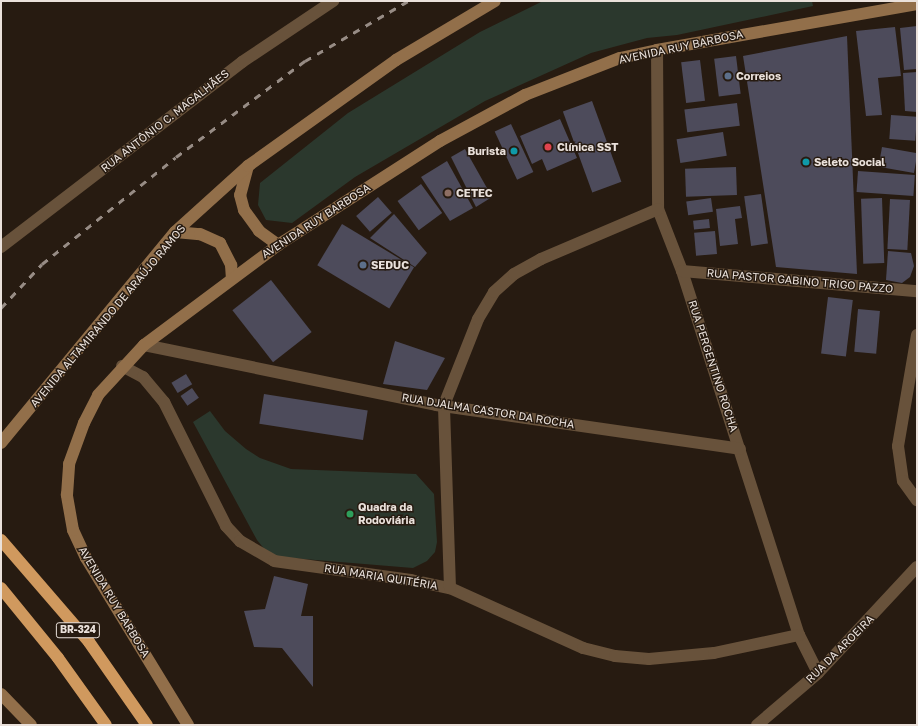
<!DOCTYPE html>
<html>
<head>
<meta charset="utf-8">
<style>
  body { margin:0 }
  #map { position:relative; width:918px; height:726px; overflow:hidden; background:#271b11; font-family:"Golos Text",sans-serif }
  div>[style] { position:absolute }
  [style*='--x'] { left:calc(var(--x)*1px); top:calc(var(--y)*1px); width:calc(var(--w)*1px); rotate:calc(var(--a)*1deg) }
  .green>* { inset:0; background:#2b382d }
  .building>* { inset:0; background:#4d4b5b; transform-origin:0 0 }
  .street>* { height:12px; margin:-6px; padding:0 6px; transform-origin:6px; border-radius:6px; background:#68523b }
  .secondary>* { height:12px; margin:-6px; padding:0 6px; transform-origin:6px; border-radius:6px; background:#926f4a }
  .highway>* { height:12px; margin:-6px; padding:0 6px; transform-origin:6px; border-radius:6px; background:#d0995e }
  .rail>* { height:3px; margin-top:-1.5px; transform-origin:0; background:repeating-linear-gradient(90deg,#978c85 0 7px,transparent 0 14px) }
  .dots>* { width:11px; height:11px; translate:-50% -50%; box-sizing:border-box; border:2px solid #271b11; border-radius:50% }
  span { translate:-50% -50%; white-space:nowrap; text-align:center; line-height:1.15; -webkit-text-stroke:3px #271b11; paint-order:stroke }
  .shield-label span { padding:1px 3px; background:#271b11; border:1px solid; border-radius:3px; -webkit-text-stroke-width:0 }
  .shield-label { font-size:10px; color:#eae1db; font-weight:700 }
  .street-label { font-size:11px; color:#eae1db }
  .poi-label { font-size:11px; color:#eae1db; font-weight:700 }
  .left { translate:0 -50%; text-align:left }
  .right { translate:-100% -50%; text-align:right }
  .frame { position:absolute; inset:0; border:2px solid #eae1db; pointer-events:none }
</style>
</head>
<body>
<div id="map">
  <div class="green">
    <div style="clip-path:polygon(543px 1px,812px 1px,813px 6px,677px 35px,647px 38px,591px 53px,485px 101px,355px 177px,292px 223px,266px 220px,258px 205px,260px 183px,348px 113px,480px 32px)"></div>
    <div style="clip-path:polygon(210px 411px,225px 431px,246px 449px,260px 458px,291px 469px,416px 474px,434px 494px,437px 542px,435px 552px,427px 561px,413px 568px,279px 557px,266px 551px,257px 540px,193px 422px)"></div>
  </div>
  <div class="building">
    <div style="clip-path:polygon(917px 26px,917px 69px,904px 70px,900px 28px)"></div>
    <div style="clip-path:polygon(895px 27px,901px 76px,878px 78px,882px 115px,866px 116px,856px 31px)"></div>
    <div style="clip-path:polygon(847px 36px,857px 274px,776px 267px,743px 56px)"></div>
    <div style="left:736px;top:56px;width:38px;height:22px;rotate:83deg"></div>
    <div style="left:700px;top:60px;width:41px;height:19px;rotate:83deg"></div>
    <div style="clip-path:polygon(917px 72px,917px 112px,905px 111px,903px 73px)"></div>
    <div style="left:592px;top:101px;width:86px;height:31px;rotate:70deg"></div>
    <div style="left:737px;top:103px;width:23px;height:53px;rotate:83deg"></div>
    <div style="left:891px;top:115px;width:26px;height:24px;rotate:4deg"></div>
    <div style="clip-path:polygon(560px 119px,577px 158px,547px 171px,542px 159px,532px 164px,520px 136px)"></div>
    <div style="left:511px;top:124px;width:53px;height:18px;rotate:65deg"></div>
    <div style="left:723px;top:132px;width:24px;height:47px;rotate:81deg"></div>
    <div style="left:882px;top:147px;width:36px;height:20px;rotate:10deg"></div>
    <div style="clip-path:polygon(465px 149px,492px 197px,476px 207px,451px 157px)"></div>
    <div style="clip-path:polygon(447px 161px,473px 208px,450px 221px,421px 177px)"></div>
    <div style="left:736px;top:167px;width:28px;height:51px;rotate:88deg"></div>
    <div style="left:858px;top:171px;width:57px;height:21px;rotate:4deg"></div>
    <div style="left:421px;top:184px;width:36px;height:29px;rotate:54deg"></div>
    <div style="left:761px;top:194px;width:50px;height:17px;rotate:82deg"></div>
    <div style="left:378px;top:197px;width:21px;height:29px;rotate:49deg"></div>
    <div style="left:711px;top:198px;width:14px;height:25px;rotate:82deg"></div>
    <div style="left:882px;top:198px;width:65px;height:21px;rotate:88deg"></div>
    <div style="left:890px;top:199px;width:20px;height:50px;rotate:3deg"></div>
    <div style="clip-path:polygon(740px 206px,742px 218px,735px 219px,738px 244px,720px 246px,716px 209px)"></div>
    <div style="clip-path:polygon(394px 214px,427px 253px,415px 267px,370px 238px)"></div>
    <div style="left:709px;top:219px;width:9px;height:16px;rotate:84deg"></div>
    <div style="left:342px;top:224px;width:84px;height:48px;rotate:31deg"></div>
    <div style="left:715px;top:231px;width:23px;height:21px;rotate:85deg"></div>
    <div style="clip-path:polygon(888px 251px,911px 253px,914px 266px,910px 277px,902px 283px,886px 280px)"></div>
    <div style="left:271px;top:280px;width:66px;height:49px;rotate:52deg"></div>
    <div style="left:828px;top:297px;width:25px;height:57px;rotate:7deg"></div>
    <div style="left:858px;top:309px;width:22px;height:43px;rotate:5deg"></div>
    <div style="clip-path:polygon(395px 341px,445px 358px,427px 390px,383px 384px)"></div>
    <div style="left:186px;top:374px;width:12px;height:17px;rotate:59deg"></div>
    <div style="left:192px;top:388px;width:12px;height:14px;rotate:55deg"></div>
    <div style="left:264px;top:394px;width:105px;height:30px;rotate:9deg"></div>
    <div style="clip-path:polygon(274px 576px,308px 584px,301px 616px,313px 616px,313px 687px,282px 648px,254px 647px,244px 611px,265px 609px)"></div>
  </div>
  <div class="street">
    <div style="--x:657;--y:50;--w:159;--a:89.6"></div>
    <div style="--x:658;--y:209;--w:66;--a:68.8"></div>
    <div style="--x:682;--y:271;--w:382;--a:72.2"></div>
    <div style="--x:799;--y:635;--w:42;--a:63.4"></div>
    <div style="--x:1;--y:247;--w:304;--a:-37.5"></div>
    <div style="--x:242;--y:62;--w:110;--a:-33.8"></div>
    <div style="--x:682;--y:271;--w:236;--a:4.9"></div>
    <div style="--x:917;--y:335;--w:113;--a:99.7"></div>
    <div style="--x:898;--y:446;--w:35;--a:82"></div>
    <div style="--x:903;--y:481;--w:24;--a:54"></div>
    <div style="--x:144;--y:345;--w:298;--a:11.6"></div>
    <div style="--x:436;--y:405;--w:307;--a:8.2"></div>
    <div style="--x:122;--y:366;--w:24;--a:28"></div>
    <div style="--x:143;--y:377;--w:33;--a:50"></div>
    <div style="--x:164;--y:402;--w:139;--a:63.4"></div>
    <div style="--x:226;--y:526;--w:21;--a:47"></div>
    <div style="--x:240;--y:541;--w:39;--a:30"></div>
    <div style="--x:274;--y:561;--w:138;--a:7.9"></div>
    <div style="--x:411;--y:580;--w:40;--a:12"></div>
    <div style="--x:450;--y:588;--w:146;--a:24.3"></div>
    <div style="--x:583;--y:648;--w:33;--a:14"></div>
    <div style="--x:615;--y:656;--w:34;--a:5"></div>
    <div style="--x:649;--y:659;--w:65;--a:-5.3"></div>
    <div style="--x:714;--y:653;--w:87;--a:-12"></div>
    <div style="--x:450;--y:588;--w:183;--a:-91.9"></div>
    <div style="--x:444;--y:405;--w:92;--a:-68.4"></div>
    <div style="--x:478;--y:319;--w:31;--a:-59"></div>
    <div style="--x:494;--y:292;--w:27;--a:-42"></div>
    <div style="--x:514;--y:274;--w:31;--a:-29"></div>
    <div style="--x:541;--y:259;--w:127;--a:-23.1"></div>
    <div style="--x:757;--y:725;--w:80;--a:-40.4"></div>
    <div style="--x:818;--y:673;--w:145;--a:-47"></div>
  </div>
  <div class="secondary">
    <div style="--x:248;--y:166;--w:30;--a:105"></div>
    <div style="--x:240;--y:195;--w:16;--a:75"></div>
    <div style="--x:244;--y:210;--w:26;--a:54"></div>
    <div style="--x:259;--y:231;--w:24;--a:36"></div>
    <div style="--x:175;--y:232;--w:25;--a:5"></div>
    <div style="--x:200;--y:234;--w:22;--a:24"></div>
    <div style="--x:220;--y:243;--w:25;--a:63"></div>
    <div style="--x:231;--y:265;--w:13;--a:86"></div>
    <div style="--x:1;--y:443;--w:273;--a:-50.5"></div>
    <div style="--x:175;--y:232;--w:98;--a:-42.1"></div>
    <div style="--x:248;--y:166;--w:182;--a:-35.6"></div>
    <div style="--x:396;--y:60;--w:115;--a:-30.8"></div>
    <div style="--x:1;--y:694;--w:43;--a:45.9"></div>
    <div style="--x:188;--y:725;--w:196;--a:-121.4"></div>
    <div style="--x:86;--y:558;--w:31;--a:-115"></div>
    <div style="--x:73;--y:530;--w:36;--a:-100"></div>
    <div style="--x:67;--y:495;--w:31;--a:-86"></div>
    <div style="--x:69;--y:464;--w:44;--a:-69.9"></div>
    <div style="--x:84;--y:423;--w:31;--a:-63"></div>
    <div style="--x:98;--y:395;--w:68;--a:-47.4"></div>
    <div style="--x:144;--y:345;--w:167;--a:-36.7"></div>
    <div style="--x:278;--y:245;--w:193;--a:-32.7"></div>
    <div style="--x:440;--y:141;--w:97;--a:-28.4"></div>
    <div style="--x:525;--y:95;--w:102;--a:-21.3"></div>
    <div style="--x:620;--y:58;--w:38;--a:-12"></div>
    <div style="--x:657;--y:50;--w:264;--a:-10"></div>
  </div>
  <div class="highway">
    <div style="--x:1;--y:540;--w:135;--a:49.2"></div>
    <div style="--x:89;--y:642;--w:101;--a:55.1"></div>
    <div style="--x:1;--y:588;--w:90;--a:50.8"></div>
    <div style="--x:58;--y:658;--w:82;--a:54.4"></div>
  </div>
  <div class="rail">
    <div style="--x:1;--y:308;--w:60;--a:-47"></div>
    <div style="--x:42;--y:264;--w:171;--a:-38.6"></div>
    <div style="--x:176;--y:157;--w:161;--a:-36.7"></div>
    <div style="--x:305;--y:61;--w:119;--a:-30.2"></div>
  </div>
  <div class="dots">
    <div style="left:728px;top:76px;background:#5c6f8a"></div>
    <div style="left:548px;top:147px;background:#e0444e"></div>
    <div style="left:514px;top:151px;background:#0f9aa8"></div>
    <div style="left:806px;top:162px;background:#0f9aa8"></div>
    <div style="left:448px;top:193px;background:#8d6e63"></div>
    <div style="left:363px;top:265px;background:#5c6f8a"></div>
    <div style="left:350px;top:514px;background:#2e9e5b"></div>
  </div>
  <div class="shield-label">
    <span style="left:78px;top:630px">BR-324</span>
  </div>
  <div class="street-label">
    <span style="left:681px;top:47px;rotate:-12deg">AVENIDA RUY BARBOSA</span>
    <span style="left:165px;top:121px;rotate:-38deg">RUA ANTÔNIO C. MAGALHÃES</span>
    <span style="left:316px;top:221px;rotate:-33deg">AVENIDA RUY BARBOSA</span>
    <span style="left:800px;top:281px;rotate:5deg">RUA PASTOR GABINO TRIGO PAZZO</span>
    <span style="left:108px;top:316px;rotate:-50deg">AVENIDA ALTAMIRANDO DE ARAÚJO RAMOS</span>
    <span style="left:713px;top:366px;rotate:72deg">RUA PERGENTINO ROCHA</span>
    <span style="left:488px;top:411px;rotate:9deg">RUA DJALMA CASTOR DA ROCHA</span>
    <span style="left:381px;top:577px;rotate:9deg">RUA MARIA QUITÉRIA</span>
    <span style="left:114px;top:602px;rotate:59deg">AVENIDA RUY BARBOSA</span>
    <span style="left:840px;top:649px;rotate:-45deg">RUA DA AROEIRA</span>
  </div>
  <div class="poi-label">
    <span class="left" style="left:736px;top:76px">Correios</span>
    <span class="left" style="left:557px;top:147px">Clínica SST</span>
    <span class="right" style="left:506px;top:151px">Burista</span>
    <span class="left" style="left:814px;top:162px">Seleto Social</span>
    <span class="left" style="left:456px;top:193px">CETEC</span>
    <span class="left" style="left:371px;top:265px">SEDUC</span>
    <span class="left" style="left:358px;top:514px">Quadra da<br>Rodoviária</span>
  </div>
  <div class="frame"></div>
</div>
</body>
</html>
